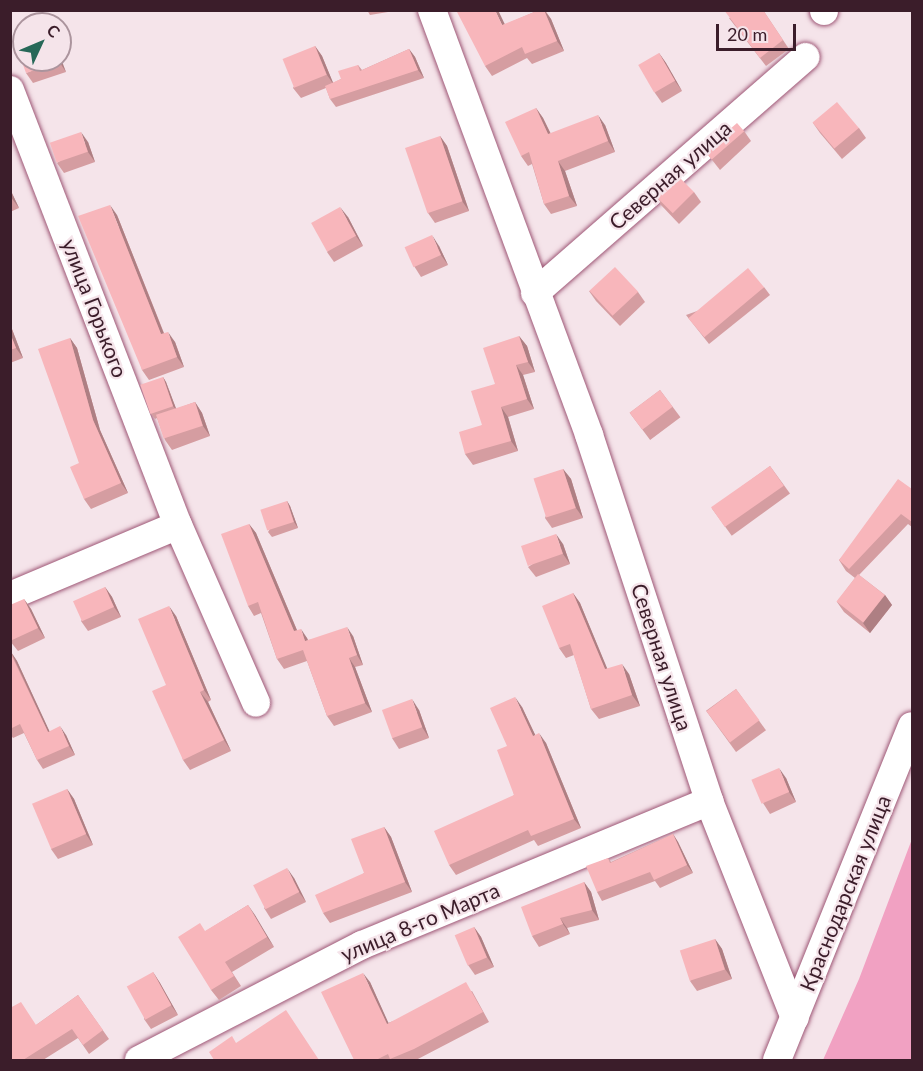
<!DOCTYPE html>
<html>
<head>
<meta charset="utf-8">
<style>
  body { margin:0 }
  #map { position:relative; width:923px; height:1071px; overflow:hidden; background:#f5e4ea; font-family:Lato,sans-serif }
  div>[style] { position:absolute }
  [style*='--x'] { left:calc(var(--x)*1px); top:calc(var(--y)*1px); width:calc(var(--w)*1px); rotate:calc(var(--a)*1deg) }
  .green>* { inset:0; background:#f1a1c2 }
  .roads { filter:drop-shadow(0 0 2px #9e5776) drop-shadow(0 0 2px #9e5776) }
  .minor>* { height:28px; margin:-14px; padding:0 14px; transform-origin:14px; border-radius:14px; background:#fff }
  .wall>* { inset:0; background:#d59da1; transform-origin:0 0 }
  .shaded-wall>* { inset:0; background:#ae7f83 }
  .building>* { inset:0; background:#f8b6bb; transform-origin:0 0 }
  span { translate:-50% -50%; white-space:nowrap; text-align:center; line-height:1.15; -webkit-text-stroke:4.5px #f5e4ea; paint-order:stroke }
  .street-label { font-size:21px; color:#3b1d2a }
  .frame { position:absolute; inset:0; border:12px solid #3b1d2a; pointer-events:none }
  .north { position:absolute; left:12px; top:12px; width:60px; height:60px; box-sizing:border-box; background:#f5e4ea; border:2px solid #ab949d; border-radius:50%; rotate:46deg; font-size:16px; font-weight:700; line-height:24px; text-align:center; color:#3b1d2a }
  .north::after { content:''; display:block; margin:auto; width:21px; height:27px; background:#276858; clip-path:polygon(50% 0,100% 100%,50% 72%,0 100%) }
  .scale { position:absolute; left:716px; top:24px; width:80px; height:27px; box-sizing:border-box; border:3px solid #3b1d2a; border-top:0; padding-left:8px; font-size:18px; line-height:21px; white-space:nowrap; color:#3b1d2a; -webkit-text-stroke:4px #f5e4ea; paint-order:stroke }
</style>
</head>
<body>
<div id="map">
  <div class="green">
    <div style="clip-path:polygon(912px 839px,912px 1060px,823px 1060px,859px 979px)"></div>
  </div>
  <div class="roads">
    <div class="minor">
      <div style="--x:432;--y:10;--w:453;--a:69.7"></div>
      <div style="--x:589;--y:435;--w:385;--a:71.8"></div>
      <div style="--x:709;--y:801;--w:233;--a:68.4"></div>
      <div style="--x:824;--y:10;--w:1;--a:90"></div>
      <div style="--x:10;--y:90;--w:466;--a:68.9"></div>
      <div style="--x:178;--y:525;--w:194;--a:66.3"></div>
      <div style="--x:535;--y:293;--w:359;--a:-41.1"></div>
      <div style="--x:10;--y:596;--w:182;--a:-22.9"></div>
      <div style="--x:139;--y:1060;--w:251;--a:-27.3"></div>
      <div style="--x:362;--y:945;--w:376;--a:-22.5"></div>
      <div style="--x:777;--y:1060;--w:360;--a:-68"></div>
    </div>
  </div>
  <div class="wall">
    <div style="clip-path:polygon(367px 10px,393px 10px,394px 11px,370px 15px)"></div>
    <div style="clip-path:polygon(539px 10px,545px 10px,551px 19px,564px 51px,532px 64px,527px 58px,492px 76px,485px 66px,504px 25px)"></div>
    <div style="clip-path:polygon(763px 10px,789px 49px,766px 66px,729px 18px)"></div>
    <div style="clip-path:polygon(315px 46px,322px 56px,333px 83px,341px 79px,358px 65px,362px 70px,409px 49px,415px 57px,424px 78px,336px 107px,330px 99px,326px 88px,301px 98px,293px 88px)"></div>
    <div style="clip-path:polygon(659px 53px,666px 63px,682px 91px,662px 103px,655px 93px)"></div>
    <div style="clip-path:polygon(60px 60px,66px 72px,33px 83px,26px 73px)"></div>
    <div style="clip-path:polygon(536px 108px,543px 118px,551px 134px,605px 125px,615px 152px,565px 171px,577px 206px,551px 214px,544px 204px,532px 164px,528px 166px,521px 156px)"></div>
    <div style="clip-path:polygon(813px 123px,859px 128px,866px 138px,842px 159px,820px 133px)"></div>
    <div style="clip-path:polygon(744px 131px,751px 141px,720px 170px,705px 151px)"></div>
    <div style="clip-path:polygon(440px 136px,447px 146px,469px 211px,435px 223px,428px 213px)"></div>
    <div style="clip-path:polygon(88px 142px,95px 162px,64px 173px,57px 163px)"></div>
    <div style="clip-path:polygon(10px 189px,19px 208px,10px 212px)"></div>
    <div style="clip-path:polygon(694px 192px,701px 202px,679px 224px,661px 205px,654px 195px)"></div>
    <div style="clip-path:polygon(117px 215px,164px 333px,175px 342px,184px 367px,149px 380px,142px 370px)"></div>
    <div style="clip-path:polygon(348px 217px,363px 246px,334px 262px,327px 252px)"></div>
    <div style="clip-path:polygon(439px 246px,448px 265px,421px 277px,414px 266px)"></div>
    <div style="clip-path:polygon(764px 287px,770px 295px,709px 344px,686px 315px)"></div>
    <div style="clip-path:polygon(589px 291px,638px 292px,645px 302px,620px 326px,596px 301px)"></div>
    <div style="clip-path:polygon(10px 324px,23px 358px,10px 363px)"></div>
    <div style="clip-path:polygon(519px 336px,527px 346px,535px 372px,523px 375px,534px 409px,508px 417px,518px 451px,473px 465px,465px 454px,482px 425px,495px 384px)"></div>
    <div style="clip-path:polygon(70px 338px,77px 348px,100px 430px,128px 493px,91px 509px,84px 499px,79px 463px)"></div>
    <div style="clip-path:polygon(163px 377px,166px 382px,176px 409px,195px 402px,202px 413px,210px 436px,172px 450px,165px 440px,157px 418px,155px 419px,151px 414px)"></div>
    <div style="left:660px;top:390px;width:34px;height:38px;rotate:53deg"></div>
    <div style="left:770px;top:466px;width:34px;height:72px;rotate:54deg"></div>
    <div style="clip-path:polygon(563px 469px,571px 479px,583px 518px,552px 528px,545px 518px)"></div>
    <div style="clip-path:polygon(912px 489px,912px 527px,908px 524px,859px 575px,885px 595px,892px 605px,870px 633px,844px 612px,837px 602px,855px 578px,846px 571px,839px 560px)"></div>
    <div style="clip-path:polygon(287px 501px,290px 506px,298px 528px,272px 537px,268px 532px)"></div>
    <div style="clip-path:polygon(249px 524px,256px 533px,297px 630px,307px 638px,308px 640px,353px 636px,363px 665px,355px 667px,372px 712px,334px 726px,327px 716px,307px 661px,284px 669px,277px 659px,261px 613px,254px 616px,248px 606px)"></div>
    <div style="clip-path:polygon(563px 544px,570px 564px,536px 577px,528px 567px)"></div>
    <div style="clip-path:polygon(105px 587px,112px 597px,121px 617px,88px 631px,81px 621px)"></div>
    <div style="clip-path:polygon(573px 593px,580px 603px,607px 669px,629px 674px,640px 706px,599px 719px,591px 709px,574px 655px,566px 658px,559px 648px)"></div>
    <div style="clip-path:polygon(24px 599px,31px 609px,45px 638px,18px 651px,10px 641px)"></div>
    <div style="clip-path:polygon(176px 616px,211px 700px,208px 702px,231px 751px,190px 770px,183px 760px,166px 685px)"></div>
    <div style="clip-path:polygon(11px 652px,17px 661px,49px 731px,66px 735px,75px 755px,43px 769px,37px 760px,24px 733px,13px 738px,10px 734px)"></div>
    <div style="left:736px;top:689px;width:51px;height:37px;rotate:54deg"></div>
    <div style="clip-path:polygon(522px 707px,535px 735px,546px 743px,581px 828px,538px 846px,534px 840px,456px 875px,449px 865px,514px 795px,507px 746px)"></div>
    <div style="clip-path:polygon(419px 710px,429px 738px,399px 749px,392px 738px)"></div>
    <div style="clip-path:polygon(786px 778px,796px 802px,770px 814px,763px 803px)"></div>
    <div style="clip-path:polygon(67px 789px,74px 799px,93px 845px,58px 859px,51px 849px)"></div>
    <div style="clip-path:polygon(384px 827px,391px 837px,412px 892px,330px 923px,323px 913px,364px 873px)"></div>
    <div style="clip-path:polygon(673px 834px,678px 842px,693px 873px,660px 888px,655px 881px,602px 901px,597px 892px,608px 858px,611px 862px)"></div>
    <div style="clip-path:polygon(294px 878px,306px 902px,271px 919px,264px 908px)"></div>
    <div style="clip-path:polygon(584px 882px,591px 892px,599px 920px,567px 928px,570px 934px,539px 947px,532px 936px)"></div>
    <div style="clip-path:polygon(248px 905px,274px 947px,232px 972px,241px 986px,219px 1000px,211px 990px,206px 931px)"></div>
    <div style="clip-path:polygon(474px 927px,481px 937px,494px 967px,475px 975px,468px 965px)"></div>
    <div style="clip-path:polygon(715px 939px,722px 949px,732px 979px,697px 991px,690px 981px)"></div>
    <div style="clip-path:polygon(153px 972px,160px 983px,178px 1015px,151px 1029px,144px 1019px)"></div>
    <div style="clip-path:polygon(370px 982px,388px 1023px,472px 991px,489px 1022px,416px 1060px,354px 1060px)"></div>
    <div style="clip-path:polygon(78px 995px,109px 1039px,89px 1054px,78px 1038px,43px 1060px,10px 1060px,36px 1025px)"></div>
  </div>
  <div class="shaded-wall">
    <div style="clip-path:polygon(495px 10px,498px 10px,510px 35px,502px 25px)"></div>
    <div style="clip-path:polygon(544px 10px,551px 19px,564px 51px,557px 41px)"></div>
    <div style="clip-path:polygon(315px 46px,322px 56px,334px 85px,327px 75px)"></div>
    <div style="clip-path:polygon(409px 49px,415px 57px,424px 78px,418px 70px)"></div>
    <div style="clip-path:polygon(659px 53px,666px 63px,682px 91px,675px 81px)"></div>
    <div style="clip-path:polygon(60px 56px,66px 72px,58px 60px,60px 60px)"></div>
    <div style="clip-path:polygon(536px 108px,543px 118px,556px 145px,548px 134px)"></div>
    <div style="clip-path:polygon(598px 115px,605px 125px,615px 152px,608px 141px)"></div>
    <div style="clip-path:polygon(81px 132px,88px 142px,95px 162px,88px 152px)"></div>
    <div style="clip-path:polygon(440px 136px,447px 146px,469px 211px,462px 201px)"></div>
    <div style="clip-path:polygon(558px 161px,565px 171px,577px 206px,569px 196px)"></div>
    <div style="clip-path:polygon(10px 189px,19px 208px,10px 196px)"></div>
    <div style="clip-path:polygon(110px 205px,117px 215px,168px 344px,161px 334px)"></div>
    <div style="clip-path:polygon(340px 207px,348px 217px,363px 246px,356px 236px)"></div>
    <div style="clip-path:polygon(432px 235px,439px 246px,448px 265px,441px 255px)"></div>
    <div style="clip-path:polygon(10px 324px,23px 358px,16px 348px,10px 333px)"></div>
    <div style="clip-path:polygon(168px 332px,175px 342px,184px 367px,177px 357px)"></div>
    <div style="clip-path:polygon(519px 336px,527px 346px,535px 372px,528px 362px)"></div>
    <div style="clip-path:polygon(70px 338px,77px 348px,100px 430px,128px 493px,121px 483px,93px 420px)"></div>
    <div style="clip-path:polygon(516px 365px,523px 375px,534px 409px,527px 399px)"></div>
    <div style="clip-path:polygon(163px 377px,166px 382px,177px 411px,173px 406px)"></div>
    <div style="clip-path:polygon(195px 402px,202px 413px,210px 436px,203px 426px)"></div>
    <div style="clip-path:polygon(501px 407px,508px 417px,518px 451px,511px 441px)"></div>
    <div style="clip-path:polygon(563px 469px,571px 479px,583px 518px,576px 508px)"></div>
    <div style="clip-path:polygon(287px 501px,290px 506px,298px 528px,294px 522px)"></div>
    <div style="clip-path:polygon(249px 524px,256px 533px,301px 640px,294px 631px)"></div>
    <div style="clip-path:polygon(556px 534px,563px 544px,570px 564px,563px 554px)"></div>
    <div style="clip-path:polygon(105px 587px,112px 597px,121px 617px,114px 607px)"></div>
    <div style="clip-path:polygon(573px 593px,580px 603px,612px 680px,605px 669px)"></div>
    <div style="clip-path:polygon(885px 595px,892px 605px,870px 633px,863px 623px)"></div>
    <div style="clip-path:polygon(24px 599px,31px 609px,45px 638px,38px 628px)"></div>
    <div style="clip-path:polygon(169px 606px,176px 616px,211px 700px,204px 690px)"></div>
    <div style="clip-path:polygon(347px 627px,353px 636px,363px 665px,357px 655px)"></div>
    <div style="clip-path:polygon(301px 629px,307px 638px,312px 651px,305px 641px)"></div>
    <div style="clip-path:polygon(11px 652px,17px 661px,54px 741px,48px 732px)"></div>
    <div style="clip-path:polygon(349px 658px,355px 667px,372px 712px,365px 703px)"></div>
    <div style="clip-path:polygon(622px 664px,629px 674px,640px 706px,632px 695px)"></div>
    <div style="clip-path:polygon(200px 692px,208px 702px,231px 751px,224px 740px)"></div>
    <div style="clip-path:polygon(515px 697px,522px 707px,540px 745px,533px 736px)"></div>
    <div style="clip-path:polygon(412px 699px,419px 710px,429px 738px,422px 727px)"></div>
    <div style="clip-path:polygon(60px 726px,66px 735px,75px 755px,69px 746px)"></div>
    <div style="clip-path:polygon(539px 733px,546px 743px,581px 828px,574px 819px)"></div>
    <div style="clip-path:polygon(779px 768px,786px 778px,796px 802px,789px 792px)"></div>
    <div style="clip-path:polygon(67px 789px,74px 799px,93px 845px,86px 834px)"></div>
    <div style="clip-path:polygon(384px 827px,391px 837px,412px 892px,405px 882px)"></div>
    <div style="clip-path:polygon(673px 834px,678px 842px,693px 873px,687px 865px)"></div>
    <div style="clip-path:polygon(287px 868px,294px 878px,306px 902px,299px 892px)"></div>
    <div style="clip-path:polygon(584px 882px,591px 892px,599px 920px,592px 910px)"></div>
    <div style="clip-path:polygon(248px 905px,255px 915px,274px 947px,267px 937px)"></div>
    <div style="clip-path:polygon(560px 918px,567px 928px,570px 934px,563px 924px)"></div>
    <div style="clip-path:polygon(474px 927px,481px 937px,494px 967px,487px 957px)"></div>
    <div style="clip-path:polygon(715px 939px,722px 949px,732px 979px,725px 969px)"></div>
    <div style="clip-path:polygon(153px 972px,160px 983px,178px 1015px,171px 1005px)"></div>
    <div style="clip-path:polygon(363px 973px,370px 982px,393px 1033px,387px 1024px)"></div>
  </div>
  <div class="building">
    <div style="clip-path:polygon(456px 10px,495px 10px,502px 25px,539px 10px,544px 10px,557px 41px,525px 54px,522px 47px,485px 66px)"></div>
    <div style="clip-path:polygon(724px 10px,763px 10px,783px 40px,760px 58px)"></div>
    <div style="clip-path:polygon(24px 42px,24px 60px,58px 60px,58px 62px,26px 73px,16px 45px)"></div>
    <div style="left:315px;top:46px;width:31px;height:35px;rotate:68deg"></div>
    <div style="clip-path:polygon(409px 49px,418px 70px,330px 99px,325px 86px,341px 79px,338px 71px,358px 65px,360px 71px)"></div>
    <div style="left:659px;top:53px;width:32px;height:24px;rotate:60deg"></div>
    <div style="left:837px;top:102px;width:34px;height:32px;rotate:50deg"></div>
    <div style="clip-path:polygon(536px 108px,548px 134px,598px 115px,608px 141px,558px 161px,569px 196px,544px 204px,529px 152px,521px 156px,505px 122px)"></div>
    <div style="left:737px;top:123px;width:11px;height:43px;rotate:49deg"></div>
    <div style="left:81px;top:132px;width:21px;height:33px;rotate:71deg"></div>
    <div style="left:440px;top:136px;width:69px;height:37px;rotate:71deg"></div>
    <div style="left:677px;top:175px;width:24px;height:30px;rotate:45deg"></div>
    <div style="clip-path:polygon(110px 205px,161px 334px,168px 332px,177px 357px,142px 370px,78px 216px)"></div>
    <div style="left:340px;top:207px;width:33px;height:33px;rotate:61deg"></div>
    <div style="left:432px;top:235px;width:22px;height:30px;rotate:66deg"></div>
    <div style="left:615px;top:267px;width:34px;height:35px;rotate:47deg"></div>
    <div style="left:748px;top:268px;width:25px;height:78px;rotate:50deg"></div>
    <div style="clip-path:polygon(10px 333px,16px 348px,10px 350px)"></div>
    <div style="clip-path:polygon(519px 336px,528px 362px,516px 365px,527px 399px,501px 407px,511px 441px,465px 454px,459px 432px,482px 425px,471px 391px,495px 384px,483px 348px)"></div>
    <div style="clip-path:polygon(70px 338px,93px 420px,121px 483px,84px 499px,70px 467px,79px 463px,38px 349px)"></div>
    <div style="left:163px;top:377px;width:31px;height:24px;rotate:71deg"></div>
    <div style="left:660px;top:390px;width:21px;height:38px;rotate:53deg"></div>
    <div style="left:195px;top:402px;width:25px;height:41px;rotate:72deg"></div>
    <div style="left:770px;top:466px;width:24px;height:72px;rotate:55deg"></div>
    <div style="left:563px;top:469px;width:41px;height:31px;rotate:72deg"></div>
    <div style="clip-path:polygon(898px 479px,912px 489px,912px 522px,901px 514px,849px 569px,839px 560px)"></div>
    <div style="left:287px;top:501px;width:22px;height:28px;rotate:72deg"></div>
    <div style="clip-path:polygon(249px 524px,294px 631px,301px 629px,305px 641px,347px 627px,357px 655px,349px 658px,365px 703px,327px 716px,303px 650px,277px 659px,258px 602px,248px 606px,221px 534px)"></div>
    <div style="left:556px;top:534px;width:21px;height:37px;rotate:71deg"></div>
    <div style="left:858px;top:574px;width:34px;height:35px;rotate:38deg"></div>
    <div style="left:105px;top:587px;width:22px;height:35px;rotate:66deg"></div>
    <div style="clip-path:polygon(573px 593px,605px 669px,622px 664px,632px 695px,591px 709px,570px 644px,559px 648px,542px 606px)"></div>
    <div style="clip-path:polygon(24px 599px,38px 628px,10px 641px,10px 605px)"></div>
    <div style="clip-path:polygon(169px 606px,204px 690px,200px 692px,224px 740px,183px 760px,152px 691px,166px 685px,138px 619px)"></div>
    <div style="clip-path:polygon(10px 652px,48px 732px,60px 726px,69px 746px,37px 760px,20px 724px,10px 729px)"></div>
    <div style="left:736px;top:689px;width:39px;height:37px;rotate:53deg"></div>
    <div style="clip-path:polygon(515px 697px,533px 736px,539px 733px,574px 819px,531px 836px,528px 830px,449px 865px,434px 831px,514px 795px,497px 750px,507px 746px,490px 708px)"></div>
    <div style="left:412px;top:699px;width:30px;height:32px;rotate:70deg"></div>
    <div style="left:779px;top:768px;width:26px;height:30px;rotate:67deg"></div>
    <div style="left:67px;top:789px;width:49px;height:38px;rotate:67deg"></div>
    <div style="clip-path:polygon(384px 827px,405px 882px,323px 913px,315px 895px,364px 873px,351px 839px)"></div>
    <div style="clip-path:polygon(673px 834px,687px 865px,654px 880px,650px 872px,597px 892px,586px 866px,608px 858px,610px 863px)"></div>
    <div style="left:287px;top:868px;width:27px;height:38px;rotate:63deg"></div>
    <div style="clip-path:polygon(584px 882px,592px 910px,560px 918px,563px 924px,532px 936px,521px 907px)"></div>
    <div style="clip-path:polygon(248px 905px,267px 937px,225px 962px,234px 976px,211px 990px,178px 937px,200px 923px,205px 931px)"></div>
    <div style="left:474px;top:927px;width:33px;height:21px;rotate:67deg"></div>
    <div style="left:715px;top:939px;width:32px;height:37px;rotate:72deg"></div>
    <div style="left:153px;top:972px;width:38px;height:30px;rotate:61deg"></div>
    <div style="clip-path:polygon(363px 973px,387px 1024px,466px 982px,483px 1012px,414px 1049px,390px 1059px,388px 1054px,376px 1060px,354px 1060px,321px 992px)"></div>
    <div style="clip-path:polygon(78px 995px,103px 1030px,83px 1045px,72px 1029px,23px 1060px,10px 1060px,10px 1008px,21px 1002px,36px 1025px)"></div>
    <div style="clip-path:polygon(286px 1010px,319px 1060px,214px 1060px,209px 1052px,232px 1036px,236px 1043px)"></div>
  </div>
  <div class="street-label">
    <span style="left:670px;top:175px;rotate:-41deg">Северная улица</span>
    <span style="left:95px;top:308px;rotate:69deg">улица Горького</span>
    <span style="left:662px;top:657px;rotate:72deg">Северная улица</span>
    <span style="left:845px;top:893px;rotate:-68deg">Краснодарская улица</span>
    <span style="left:420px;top:922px;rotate:-23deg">улица 8-го Марта</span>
  </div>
  <div class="frame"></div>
  <div class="north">С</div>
  <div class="scale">20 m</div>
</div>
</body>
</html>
